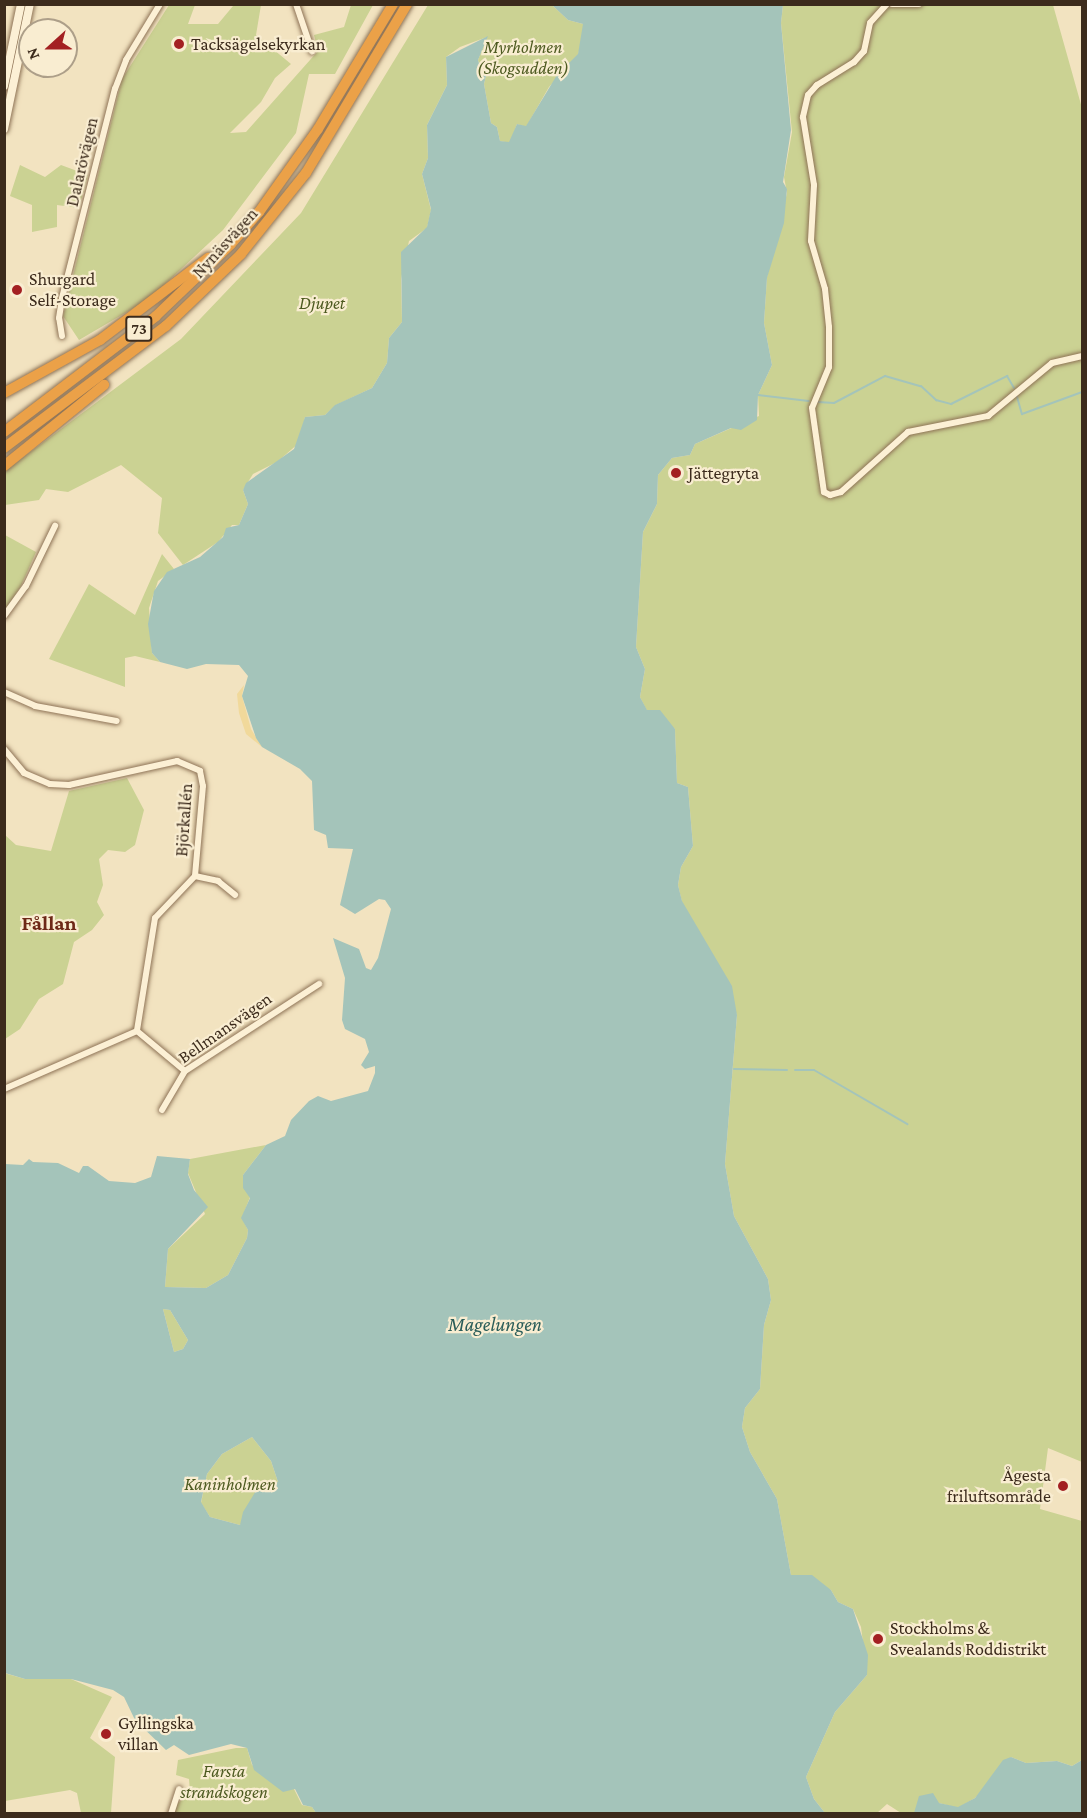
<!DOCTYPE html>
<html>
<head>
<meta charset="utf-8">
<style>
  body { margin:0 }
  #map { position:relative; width:1087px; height:1818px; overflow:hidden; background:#f2e3c0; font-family:"Crimson Pro",serif }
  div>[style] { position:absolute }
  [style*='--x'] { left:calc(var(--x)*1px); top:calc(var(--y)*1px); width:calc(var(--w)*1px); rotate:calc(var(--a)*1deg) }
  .green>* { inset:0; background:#cbd293 }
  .sand>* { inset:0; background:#f1d99b }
  .water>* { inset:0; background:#a4c4ba }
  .stream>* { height:2px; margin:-1px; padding:0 1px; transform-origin:1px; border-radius:1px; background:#a4c4ba }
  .roads { filter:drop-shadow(0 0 2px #8e7356) drop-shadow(0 0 2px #8e7356) }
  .minor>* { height:6px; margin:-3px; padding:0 3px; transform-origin:3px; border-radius:3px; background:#fcf0d5 }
  .tertiary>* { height:8px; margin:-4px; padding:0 4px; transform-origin:4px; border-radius:4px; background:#fcf0d5 }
  .motorway>* { height:10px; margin:-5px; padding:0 5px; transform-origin:5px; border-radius:5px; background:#eba148 }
  .dots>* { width:16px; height:16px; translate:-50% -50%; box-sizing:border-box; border:3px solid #f9edd1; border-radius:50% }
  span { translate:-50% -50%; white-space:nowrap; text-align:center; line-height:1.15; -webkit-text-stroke:4.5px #f9edd1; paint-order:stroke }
  .shield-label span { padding:2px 4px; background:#f9edd1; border:2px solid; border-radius:4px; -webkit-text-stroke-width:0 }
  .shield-label { font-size:16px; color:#3c2b1c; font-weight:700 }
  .poi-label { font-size:18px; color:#3c2b1c }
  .left { translate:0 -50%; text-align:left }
  .right { translate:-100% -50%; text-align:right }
  .park-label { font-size:18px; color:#4d5a20; font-style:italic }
  .street-label { font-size:18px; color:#3c2b1c }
  .water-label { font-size:20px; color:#2a5d59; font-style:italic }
  .quarter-label { font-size:21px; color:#6d2817; font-weight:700 }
  .frame { position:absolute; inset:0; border:6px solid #3c2b1c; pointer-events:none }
  .north { position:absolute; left:18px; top:18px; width:60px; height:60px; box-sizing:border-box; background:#f9edd1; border:2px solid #ad9f89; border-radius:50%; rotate:249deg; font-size:16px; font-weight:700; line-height:24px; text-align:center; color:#3c2b1c }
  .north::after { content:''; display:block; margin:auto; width:21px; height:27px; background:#a32022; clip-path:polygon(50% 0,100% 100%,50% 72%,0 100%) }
</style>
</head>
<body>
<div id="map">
  <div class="green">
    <div style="clip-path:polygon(169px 5px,195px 5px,188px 24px,218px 24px,233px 6px,261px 5px,256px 35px,291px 64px,275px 78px,261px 102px,230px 133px,246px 132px,318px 51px,314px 35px,344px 27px,351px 5px,373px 5px,335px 74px,309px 74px,296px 133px,223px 230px,149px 299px,79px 340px,63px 316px,122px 79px)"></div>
    <div style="clip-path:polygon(428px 5px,552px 5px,568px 20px,583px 24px,584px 30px,578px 55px,549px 87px,526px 127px,517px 124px,510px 143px,500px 141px,497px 127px,491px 123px,484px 84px,487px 72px,481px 70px,478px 60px,487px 37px,460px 47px,446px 57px,447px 85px,427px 125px,428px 158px,422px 174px,431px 210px,427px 228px,409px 241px,401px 279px,402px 322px,389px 338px,387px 363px,372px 388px,336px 405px,325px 415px,305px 417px,299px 443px,277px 462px,253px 474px,243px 490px,248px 504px,239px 525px,232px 525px,218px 542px,183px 565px,158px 533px,162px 498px,121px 465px,68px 492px,46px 489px,39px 500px,5px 505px,5px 471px,181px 339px,301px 213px)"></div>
    <div style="clip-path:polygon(783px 5px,1053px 5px,1082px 108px,1082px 1462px,1048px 1448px,1040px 1509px,1082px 1521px,1082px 1760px,1072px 1766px,1057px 1761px,1026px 1763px,1011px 1757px,975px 1798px,958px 1808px,939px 1803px,914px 1813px,901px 1813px,887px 1804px,877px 1813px,825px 1813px,814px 1799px,806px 1777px,835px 1712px,867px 1675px,861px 1627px,853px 1609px,838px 1602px,831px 1590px,791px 1575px,777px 1499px,750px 1452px,742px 1427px,745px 1408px,760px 1389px,764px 1325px,771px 1300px,768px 1279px,734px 1216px,725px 1164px,737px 1015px,682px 902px,678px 885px,681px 867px,693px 846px,688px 787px,677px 783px,675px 729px,647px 711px,640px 697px,645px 669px,636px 647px,643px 532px,657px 504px,658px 475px,672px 458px,690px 455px,695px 444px,759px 416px,758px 395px,772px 365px,764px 323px,767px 277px,787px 193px,784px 177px,792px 132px,781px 23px)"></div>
    <div style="clip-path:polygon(20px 165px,45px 177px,61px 165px,88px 175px,79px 208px,57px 205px,57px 227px,32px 232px,32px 205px,10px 196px)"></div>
    <div style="clip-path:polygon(5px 535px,36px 552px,21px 586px,5px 610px)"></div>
    <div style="clip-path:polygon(162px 554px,174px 569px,158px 581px,149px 608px,152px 653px,160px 662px,135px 656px,125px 658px,125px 687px,49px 659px,89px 584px,135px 615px)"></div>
    <div style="clip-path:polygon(127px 778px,144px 810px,135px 845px,125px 852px,108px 850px,99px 859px,103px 885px,97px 902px,104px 915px,92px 930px,74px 942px,63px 984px,39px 999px,20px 1029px,5px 1039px,5px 835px,16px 845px,51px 851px,69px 791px)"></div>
    <div style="clip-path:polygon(266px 1145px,243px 1175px,250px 1197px,242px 1218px,248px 1230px,247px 1238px,228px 1275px,206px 1288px,165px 1287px,168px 1249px,205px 1214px,188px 1173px,190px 1159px)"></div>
    <div style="clip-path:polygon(163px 1309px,170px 1310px,188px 1340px,183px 1349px,174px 1352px)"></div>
    <div style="clip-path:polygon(252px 1437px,271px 1461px,278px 1482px,240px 1525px,210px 1517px,201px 1503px,207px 1474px,222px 1454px)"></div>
    <div style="clip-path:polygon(4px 1673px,25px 1679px,71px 1679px,112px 1697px,90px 1738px,115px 1757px,111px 1813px,81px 1813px,77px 1793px,70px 1790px,5px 1801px)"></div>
    <div style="clip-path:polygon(236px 1748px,247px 1748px,252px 1765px,294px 1789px,302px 1805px,312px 1807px,316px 1813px,174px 1814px,177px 1804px,190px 1793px,189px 1779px,176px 1775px,178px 1760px)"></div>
  </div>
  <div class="sand">
    <div style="clip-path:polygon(244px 685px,242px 696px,251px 729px,262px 747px,246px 734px,239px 713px,237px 694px)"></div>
  </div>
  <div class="water">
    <div style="clip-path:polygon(evenodd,552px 5px,783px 5px,781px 23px,791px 130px,783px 182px,787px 189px,784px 223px,767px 278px,764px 323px,772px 365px,758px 395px,757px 420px,741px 430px,731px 428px,695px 444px,690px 455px,672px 458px,658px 475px,657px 504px,643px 532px,636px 647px,645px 669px,640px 697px,647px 710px,660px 710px,675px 729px,677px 783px,688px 787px,693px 846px,681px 867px,678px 885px,682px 901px,732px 986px,737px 1015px,725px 1164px,734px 1216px,768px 1279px,771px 1300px,764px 1325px,760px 1389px,745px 1408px,742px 1427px,750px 1452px,777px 1499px,791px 1575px,812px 1575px,831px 1590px,838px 1602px,853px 1609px,868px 1655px,867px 1675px,835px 1712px,806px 1777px,814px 1799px,825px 1813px,316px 1813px,312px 1807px,303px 1805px,295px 1789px,283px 1792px,254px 1770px,247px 1748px,231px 1744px,189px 1755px,174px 1745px,166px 1750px,135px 1720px,124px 1697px,113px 1690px,71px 1679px,25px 1679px,5px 1673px,5px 1164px,23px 1165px,29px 1159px,33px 1162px,58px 1163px,79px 1173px,83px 1166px,88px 1166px,109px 1181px,135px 1183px,151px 1177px,157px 1156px,190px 1159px,188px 1174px,194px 1190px,208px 1207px,168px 1249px,165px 1287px,206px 1288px,228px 1275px,247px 1238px,248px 1230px,241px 1218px,250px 1198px,243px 1188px,243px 1175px,266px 1145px,285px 1136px,291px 1120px,309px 1101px,318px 1096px,331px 1101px,368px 1091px,375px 1073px,375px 1066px,365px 1069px,361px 1065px,369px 1052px,365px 1039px,345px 1029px,342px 1020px,345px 978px,333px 938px,359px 949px,366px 968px,371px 970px,378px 958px,391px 909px,385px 900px,379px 899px,355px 914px,340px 905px,353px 849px,328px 848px,326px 835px,314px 830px,312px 781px,300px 769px,262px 747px,256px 738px,242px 696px,248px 676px,239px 665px,206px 664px,187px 669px,160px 662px,152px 653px,148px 624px,154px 591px,167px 572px,200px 557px,223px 537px,226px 528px,239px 525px,248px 504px,243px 490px,246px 483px,294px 449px,305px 417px,325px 415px,335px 405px,372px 388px,387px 363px,389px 338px,402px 322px,401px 252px,427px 227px,431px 209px,422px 174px,428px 158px,427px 125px,447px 85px,446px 57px,488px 36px,478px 60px,481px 70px,487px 72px,484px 84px,491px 123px,497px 127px,500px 141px,509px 142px,517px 124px,526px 126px,557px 75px,578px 54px,583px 24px,568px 20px,552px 5px,163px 1309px,170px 1310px,188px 1340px,183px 1349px,174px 1352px,163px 1309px,552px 5px,252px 1437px,271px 1461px,278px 1482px,257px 1489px,243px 1512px,240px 1525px,210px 1517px,201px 1502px,207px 1474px,222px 1454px,252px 1437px)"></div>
    <div style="clip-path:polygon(1011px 1757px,1026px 1763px,1057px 1761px,1072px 1766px,1082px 1760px,1082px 1813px,914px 1813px,919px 1796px,933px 1793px,939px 1803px,958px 1807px,975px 1798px,1003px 1760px)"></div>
  </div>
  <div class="stream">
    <div style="--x:758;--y:395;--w:51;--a:6.7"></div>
    <div style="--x:1017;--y:397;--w:18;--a:74"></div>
    <div style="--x:1022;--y:414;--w:64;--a:-20.1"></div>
    <div style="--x:818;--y:402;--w:16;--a:4"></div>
    <div style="--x:834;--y:403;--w:58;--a:-27.9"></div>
    <div style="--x:885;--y:376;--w:37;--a:16"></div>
    <div style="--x:921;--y:386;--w:21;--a:43"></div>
    <div style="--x:936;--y:400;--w:16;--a:15"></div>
    <div style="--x:951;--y:404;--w:63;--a:-26.6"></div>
    <div style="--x:1007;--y:376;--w:14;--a:60"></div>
    <div style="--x:734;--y:1069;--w:53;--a:1.1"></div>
    <div style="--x:795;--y:1070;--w:19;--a:0"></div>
    <div style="--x:814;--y:1070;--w:108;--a:30.1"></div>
  </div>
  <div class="roads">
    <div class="minor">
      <div style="--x:296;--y:4;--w:50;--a:71.2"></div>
      <div style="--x:887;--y:4;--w:25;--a:132"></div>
      <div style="--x:870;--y:23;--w:29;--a:102"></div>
      <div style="--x:864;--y:51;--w:15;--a:132"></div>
      <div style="--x:854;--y:62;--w:44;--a:148.1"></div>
      <div style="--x:817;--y:85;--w:13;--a:132"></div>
      <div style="--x:808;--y:95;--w:23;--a:103"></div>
      <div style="--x:803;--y:117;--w:69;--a:80.8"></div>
      <div style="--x:814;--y:185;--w:56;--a:93.1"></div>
      <div style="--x:811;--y:241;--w:50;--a:73.7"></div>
      <div style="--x:825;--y:289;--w:38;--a:84"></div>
      <div style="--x:829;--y:327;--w:40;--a:90"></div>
      <div style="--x:829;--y:367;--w:44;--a:112.5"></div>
      <div style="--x:812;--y:408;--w:85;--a:81.9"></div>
      <div style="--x:824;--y:492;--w:7;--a:27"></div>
      <div style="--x:830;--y:495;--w:11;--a:-15"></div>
      <div style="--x:841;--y:492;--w:90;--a:-41.8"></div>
      <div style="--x:908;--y:432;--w:82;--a:-11.3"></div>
      <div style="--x:988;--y:416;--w:83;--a:-39.6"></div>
      <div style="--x:1052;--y:363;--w:31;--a:-13"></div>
      <div style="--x:892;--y:4;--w:27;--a:0"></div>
      <div style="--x:62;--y:336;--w:18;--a:-99"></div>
      <div style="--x:59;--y:318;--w:20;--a:-81"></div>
      <div style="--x:62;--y:298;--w:216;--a:-75.8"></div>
      <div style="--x:115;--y:89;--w:31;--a:-69"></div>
      <div style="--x:126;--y:60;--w:66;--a:-58.7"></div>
      <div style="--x:4;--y:616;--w:37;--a:-54"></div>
      <div style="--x:26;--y:586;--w:67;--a:-64.2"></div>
      <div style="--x:4;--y:692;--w:34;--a:24"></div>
      <div style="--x:35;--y:706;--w:83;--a:10.4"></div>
      <div style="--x:4;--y:749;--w:31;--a:50"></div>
      <div style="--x:24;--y:773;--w:28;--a:23"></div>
      <div style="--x:50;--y:784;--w:19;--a:3"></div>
      <div style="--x:69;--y:785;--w:111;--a:-12.5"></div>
      <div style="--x:177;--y:761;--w:25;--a:23"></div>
      <div style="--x:200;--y:771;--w:15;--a:79"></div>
      <div style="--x:203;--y:786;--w:90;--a:95.1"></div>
      <div style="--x:195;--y:876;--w:58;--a:133.6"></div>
      <div style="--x:155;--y:918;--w:114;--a:99.1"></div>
      <div style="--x:137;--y:1031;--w:145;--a:156.4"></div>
      <div style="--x:195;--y:876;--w:24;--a:12"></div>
      <div style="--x:218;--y:881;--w:22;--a:39"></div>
      <div style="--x:137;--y:1031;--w:62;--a:39.8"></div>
      <div style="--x:162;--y:1110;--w:45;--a:-59.5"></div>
      <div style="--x:185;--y:1071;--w:160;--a:-33"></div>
      <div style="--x:171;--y:1814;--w:26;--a:-72"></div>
    </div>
    <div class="tertiary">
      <div style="--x:4;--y:86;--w:84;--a:-78.3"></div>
      <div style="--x:4;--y:129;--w:128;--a:-78.3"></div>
    </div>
    <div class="motorway">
      <div style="--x:4;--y:393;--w:110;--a:-28.9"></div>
      <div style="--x:100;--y:340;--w:136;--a:-37.2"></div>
      <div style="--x:4;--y:432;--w:191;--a:-37.3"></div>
      <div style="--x:156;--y:316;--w:104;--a:-43.8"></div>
      <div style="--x:231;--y:244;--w:43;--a:-48.8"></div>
      <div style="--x:259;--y:212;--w:102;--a:-54.6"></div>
      <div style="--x:318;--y:129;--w:146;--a:-59"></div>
      <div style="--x:4;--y:448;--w:203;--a:-37"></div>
      <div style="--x:166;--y:326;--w:104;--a:-43.8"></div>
      <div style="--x:241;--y:254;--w:104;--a:-51.3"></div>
      <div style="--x:306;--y:173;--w:197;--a:-59.1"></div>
      <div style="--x:4;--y:466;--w:129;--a:-39"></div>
    </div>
  </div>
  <div class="dots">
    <div style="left:179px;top:44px;background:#a32022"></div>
    <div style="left:17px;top:290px;background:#a32022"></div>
    <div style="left:676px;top:473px;background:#a32022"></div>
    <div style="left:1063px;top:1486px;background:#a32022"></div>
    <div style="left:878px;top:1639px;background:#a32022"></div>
    <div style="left:106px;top:1734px;background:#a32022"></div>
  </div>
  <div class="shield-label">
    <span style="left:139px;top:329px">73</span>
  </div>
  <div class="poi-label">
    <span class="left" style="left:191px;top:44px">Tacksägelsekyrkan</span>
    <span class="left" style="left:29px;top:290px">Shurgard<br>Self-Storage</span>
    <span class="left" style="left:688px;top:473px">Jättegryta</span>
    <span class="right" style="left:1051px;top:1486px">Ågesta<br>friluftsområde</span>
    <span class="left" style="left:890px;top:1639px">Stockholms &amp;<br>Svealands Roddistrikt</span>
    <span class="left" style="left:118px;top:1734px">Gyllingska<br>villan</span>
  </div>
  <div class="park-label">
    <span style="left:523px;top:58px">Myrholmen<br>(Skogsudden)</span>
    <span style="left:322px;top:303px">Djupet</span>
    <span style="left:230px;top:1484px">Kaninholmen</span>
    <span style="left:224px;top:1782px">Farsta<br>strandskogen</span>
  </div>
  <div class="street-label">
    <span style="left:82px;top:162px;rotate:-77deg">Dalarövägen</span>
    <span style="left:225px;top:243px;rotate:-48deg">Nynäsvägen</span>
    <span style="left:184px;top:820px;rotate:-86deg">Björkallén</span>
    <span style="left:225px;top:1028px;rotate:-35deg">Bellmansvägen</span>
  </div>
  <div class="water-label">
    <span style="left:495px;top:1324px">Magelungen</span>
  </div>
  <div class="quarter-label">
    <span style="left:49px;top:923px">Fållan</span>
  </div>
  <div class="frame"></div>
  <div class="north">N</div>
</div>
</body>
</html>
